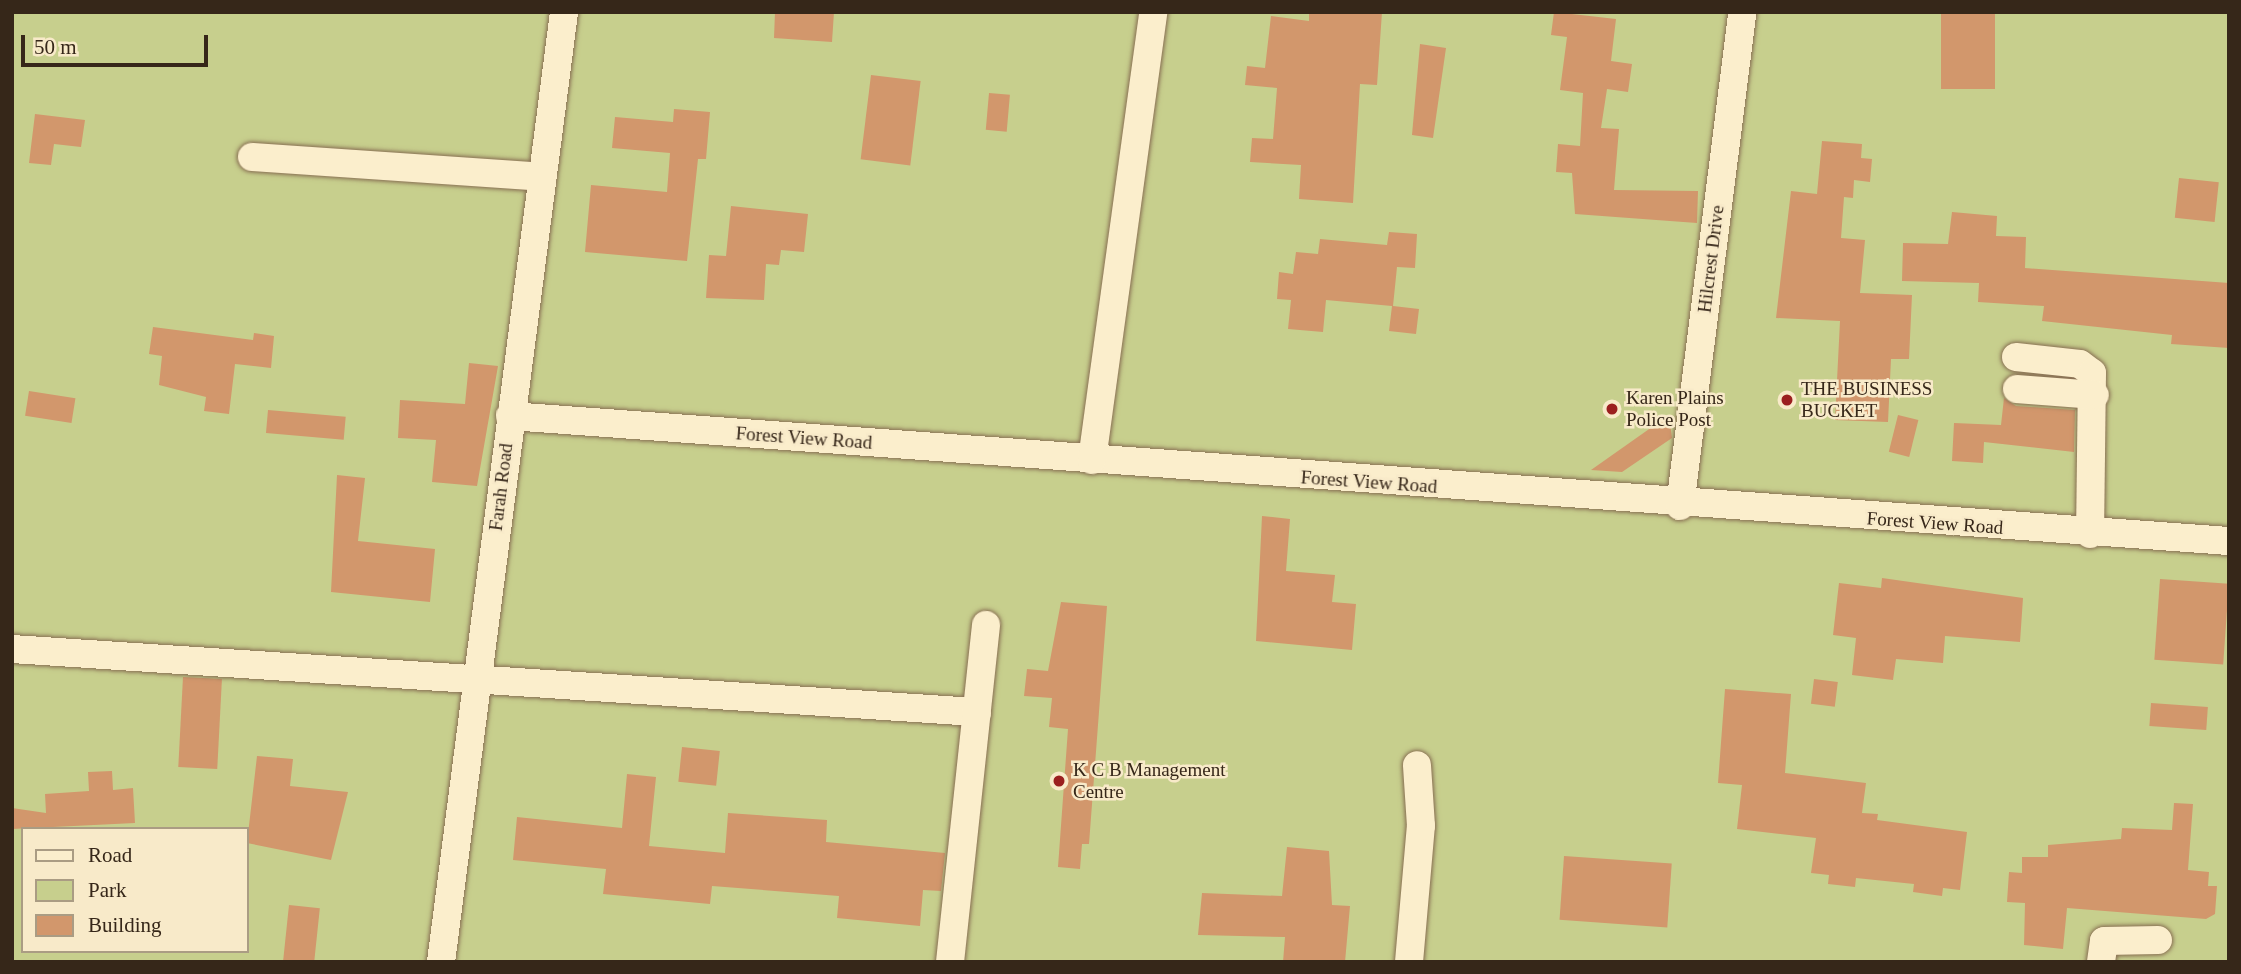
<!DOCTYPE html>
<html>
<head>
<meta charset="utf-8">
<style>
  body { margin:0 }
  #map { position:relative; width:2241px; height:974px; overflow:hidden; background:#f1e0b9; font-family:"Times New Roman",serif }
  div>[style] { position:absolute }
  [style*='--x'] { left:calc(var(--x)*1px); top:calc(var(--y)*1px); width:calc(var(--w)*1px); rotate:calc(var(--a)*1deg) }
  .green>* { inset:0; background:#c7cf8d }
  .building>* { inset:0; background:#d2976c; transform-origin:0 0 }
  .roads { filter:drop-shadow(0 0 2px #886f53) drop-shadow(0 0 2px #886f53) }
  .street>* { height:28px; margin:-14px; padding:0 14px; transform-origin:14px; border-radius:14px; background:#fbeecc }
  .dots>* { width:19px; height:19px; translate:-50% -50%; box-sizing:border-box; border:4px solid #f8eac9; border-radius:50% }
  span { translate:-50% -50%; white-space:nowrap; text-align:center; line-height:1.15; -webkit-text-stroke:5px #f8eac9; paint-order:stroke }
  .street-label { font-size:19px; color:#362719 }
  .poi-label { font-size:19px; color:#362719 }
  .left { translate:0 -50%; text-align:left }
  .frame { position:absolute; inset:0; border:14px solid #362719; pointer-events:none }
  .legend { position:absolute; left:21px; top:827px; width:228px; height:126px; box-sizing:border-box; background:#f8eac9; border:2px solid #aa9c83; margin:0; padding:9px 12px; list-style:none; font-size:21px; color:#362719 }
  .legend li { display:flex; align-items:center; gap:14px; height:35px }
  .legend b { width:35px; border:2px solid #aa9c83 }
  .scale { position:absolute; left:21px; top:35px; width:187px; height:32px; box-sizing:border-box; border:4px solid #362719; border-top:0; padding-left:9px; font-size:21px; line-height:24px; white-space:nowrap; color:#362719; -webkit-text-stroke:5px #f8eac9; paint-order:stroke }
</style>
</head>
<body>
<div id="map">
  <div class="green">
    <div style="clip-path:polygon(evenodd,12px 12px,2229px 12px,2229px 962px,12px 962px,12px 12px,23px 829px,247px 829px,247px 951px,23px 951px,23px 829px)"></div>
  </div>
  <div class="building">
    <div style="clip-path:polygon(775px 12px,834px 12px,832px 42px,774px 38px)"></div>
    <div style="clip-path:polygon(1309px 12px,1382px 12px,1377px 85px,1360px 84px,1353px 203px,1299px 199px,1301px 165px,1250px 162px,1252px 138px,1273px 139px,1277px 88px,1245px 85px,1247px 66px,1265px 68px,1271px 16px,1309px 21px)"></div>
    <div style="clip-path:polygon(1554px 12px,1616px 19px,1611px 61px,1632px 64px,1628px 92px,1607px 89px,1601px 128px,1619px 129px,1614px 190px,1698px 191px,1697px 223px,1575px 214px,1572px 173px,1556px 172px,1558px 144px,1580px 146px,1583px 93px,1560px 90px,1567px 37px,1551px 35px)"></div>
    <div style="left:1941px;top:12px;width:54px;height:77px"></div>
    <div style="clip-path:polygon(1420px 44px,1446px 48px,1433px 138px,1412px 135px)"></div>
    <div style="left:871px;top:75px;width:50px;height:85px;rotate:7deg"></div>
    <div style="left:989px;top:93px;width:21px;height:37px;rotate:5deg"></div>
    <div style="clip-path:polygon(674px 109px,710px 112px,706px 159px,698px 159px,687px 261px,585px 252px,591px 185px,667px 192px,670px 153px,612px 148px,615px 117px,673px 122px)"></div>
    <div style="clip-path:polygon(35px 114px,85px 120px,81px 147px,54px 144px,51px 165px,29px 163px)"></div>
    <div style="clip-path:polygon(1822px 141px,1862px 144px,1861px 158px,1872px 159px,1870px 182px,1854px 180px,1853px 198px,1844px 197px,1841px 238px,1865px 240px,1860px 293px,1912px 295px,1909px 359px,1891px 359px,1888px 422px,1835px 420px,1840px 321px,1776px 318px,1791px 191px,1817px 194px)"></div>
    <div style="left:2179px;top:178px;width:40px;height:40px;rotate:6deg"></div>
    <div style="clip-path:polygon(731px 206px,808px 214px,804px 252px,781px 250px,779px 265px,766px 264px,764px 300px,706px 298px,709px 255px,726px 256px)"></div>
    <div style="clip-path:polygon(1952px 212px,1997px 216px,1996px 236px,2026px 237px,2025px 268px,2229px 283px,2229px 348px,2171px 344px,2172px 335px,2042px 321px,2044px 306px,1978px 302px,1979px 283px,1902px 281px,1903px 243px,1948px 244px)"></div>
    <div style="clip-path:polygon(1389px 232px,1417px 234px,1415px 268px,1397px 267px,1393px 306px,1419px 309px,1416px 334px,1389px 331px,1392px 306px,1326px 300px,1323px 332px,1288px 329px,1291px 300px,1277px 299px,1279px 272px,1293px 274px,1296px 252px,1318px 254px,1320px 239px,1387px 245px)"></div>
    <div style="clip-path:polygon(153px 327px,253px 340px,254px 333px,274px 336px,271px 368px,235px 364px,229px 414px,204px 411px,206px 397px,159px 385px,162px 356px,149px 354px)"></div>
    <div style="clip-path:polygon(469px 363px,498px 366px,477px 486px,432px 482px,436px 440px,398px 438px,400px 400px,465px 404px)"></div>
    <div style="left:29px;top:391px;width:47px;height:25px;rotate:9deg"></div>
    <div style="clip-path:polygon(2004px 398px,2016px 406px,2075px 410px,2074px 452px,1984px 442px,1983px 463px,1952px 461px,1954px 423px,2001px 425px)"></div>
    <div style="left:268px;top:410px;width:78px;height:23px;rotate:5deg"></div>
    <div style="clip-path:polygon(1669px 415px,1672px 438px,1622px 472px,1591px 470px)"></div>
    <div style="left:1898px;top:415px;width:21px;height:38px;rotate:14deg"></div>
    <div style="clip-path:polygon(337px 475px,365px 478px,358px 541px,435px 549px,430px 602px,331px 592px)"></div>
    <div style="clip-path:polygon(1262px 516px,1290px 519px,1286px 571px,1335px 575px,1332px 602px,1356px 604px,1352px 650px,1256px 641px)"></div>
    <div style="clip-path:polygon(1882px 578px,2023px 598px,2020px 642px,1945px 636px,1943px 663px,1896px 659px,1893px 680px,1852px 675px,1856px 638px,1833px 635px,1839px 583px,1881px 588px)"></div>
    <div style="left:2160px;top:579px;width:69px;height:81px;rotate:4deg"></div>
    <div style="clip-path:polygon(1061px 602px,1107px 606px,1089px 844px,1082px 844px,1080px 869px,1058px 867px,1068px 729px,1049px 727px,1052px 698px,1024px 696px,1027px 669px,1048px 671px)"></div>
    <div style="left:183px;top:677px;width:39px;height:90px;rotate:3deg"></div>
    <div style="left:1814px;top:679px;width:24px;height:25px;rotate:7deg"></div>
    <div style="clip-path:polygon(1725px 689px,1791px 694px,1785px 773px,1866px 783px,1862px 813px,1878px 814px,1877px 820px,1967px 832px,1960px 890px,1943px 888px,1942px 896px,1913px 892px,1914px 884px,1856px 878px,1855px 887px,1828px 884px,1829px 875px,1811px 873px,1816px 838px,1737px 829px,1742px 785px,1718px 783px)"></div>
    <div style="left:2151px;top:703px;width:57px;height:23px;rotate:4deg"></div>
    <div style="left:682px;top:747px;width:38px;height:35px;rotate:6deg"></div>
    <div style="clip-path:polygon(257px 756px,293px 759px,290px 786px,348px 792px,331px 860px,247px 843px)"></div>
    <div style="clip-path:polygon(112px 771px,113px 790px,133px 788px,135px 823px,12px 829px,12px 808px,46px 813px,45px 794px,89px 791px,88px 772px)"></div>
    <div style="clip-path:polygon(627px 774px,656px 777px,649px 846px,725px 853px,728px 813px,827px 820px,826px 842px,945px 853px,941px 891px,923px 890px,920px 926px,837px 918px,839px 896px,712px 886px,710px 904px,603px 894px,606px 869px,513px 860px,517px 817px,622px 828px)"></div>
    <div style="clip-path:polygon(2174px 803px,2193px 804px,2188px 870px,2209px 872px,2208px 886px,2217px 886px,2215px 914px,2206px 919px,2067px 908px,2063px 949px,2024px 945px,2025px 903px,2007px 902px,2009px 872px,2022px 873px,2022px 857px,2048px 857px,2048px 845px,2121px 839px,2122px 828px,2172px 830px)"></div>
    <div style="clip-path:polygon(1287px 847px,1329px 851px,1332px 905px,1350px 906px,1345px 962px,1283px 962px,1285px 937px,1198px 935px,1202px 893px,1282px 896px)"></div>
    <div style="left:1564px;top:856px;width:108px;height:64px;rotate:4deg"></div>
    <div style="left:289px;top:905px;width:31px;height:57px;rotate:6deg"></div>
  </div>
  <div class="roads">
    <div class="street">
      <div style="--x:252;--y:157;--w:291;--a:3.9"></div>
      <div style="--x:2016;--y:357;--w:64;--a:6.2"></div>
      <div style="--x:2080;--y:364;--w:15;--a:37"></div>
      <div style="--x:2092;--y:373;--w:161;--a:90.7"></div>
      <div style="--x:2017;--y:389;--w:78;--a:4.4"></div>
      <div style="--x:510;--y:416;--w:1724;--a:4.16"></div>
      <div style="--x:1092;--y:460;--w:452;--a:-82.2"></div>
      <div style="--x:1680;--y:506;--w:498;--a:-82.8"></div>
      <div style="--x:12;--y:649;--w:967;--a:3.74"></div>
      <div style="--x:441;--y:962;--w:958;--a:-82.62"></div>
      <div style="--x:950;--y:962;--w:339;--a:-83.9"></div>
      <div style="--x:1409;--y:962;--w:137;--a:-85"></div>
      <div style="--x:1421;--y:826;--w:61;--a:-93.8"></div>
      <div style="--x:2101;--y:962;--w:21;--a:-82"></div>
      <div style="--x:2104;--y:941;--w:54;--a:-1.1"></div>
    </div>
  </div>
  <div class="dots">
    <div style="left:1787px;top:400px;background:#9b1f1f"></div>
    <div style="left:1612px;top:409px;background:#9b1f1f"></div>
    <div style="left:1059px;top:781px;background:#9b1f1f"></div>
  </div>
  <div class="street-label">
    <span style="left:1711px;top:259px;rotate:-83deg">Hilcrest Drive</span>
    <span style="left:804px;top:438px;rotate:4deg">Forest View Road</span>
    <span style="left:1369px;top:482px;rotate:4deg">Forest View Road</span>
    <span style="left:501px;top:487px;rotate:-83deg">Farah Road</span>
    <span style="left:1935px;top:523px;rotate:4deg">Forest View Road</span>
  </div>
  <div class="poi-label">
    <span class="left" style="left:1801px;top:400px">THE BUSINESS<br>BUCKET</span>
    <span class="left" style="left:1626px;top:409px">Karen Plains<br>Police Post</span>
    <span class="left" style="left:1073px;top:781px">K C B Management<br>Centre</span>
  </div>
  <div class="frame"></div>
  <ul class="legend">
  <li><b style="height:9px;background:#fbeecc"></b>Road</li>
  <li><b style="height:19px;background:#c7cf8d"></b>Park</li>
  <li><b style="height:19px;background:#d2976c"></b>Building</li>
  </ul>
  <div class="scale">50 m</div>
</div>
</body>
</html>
